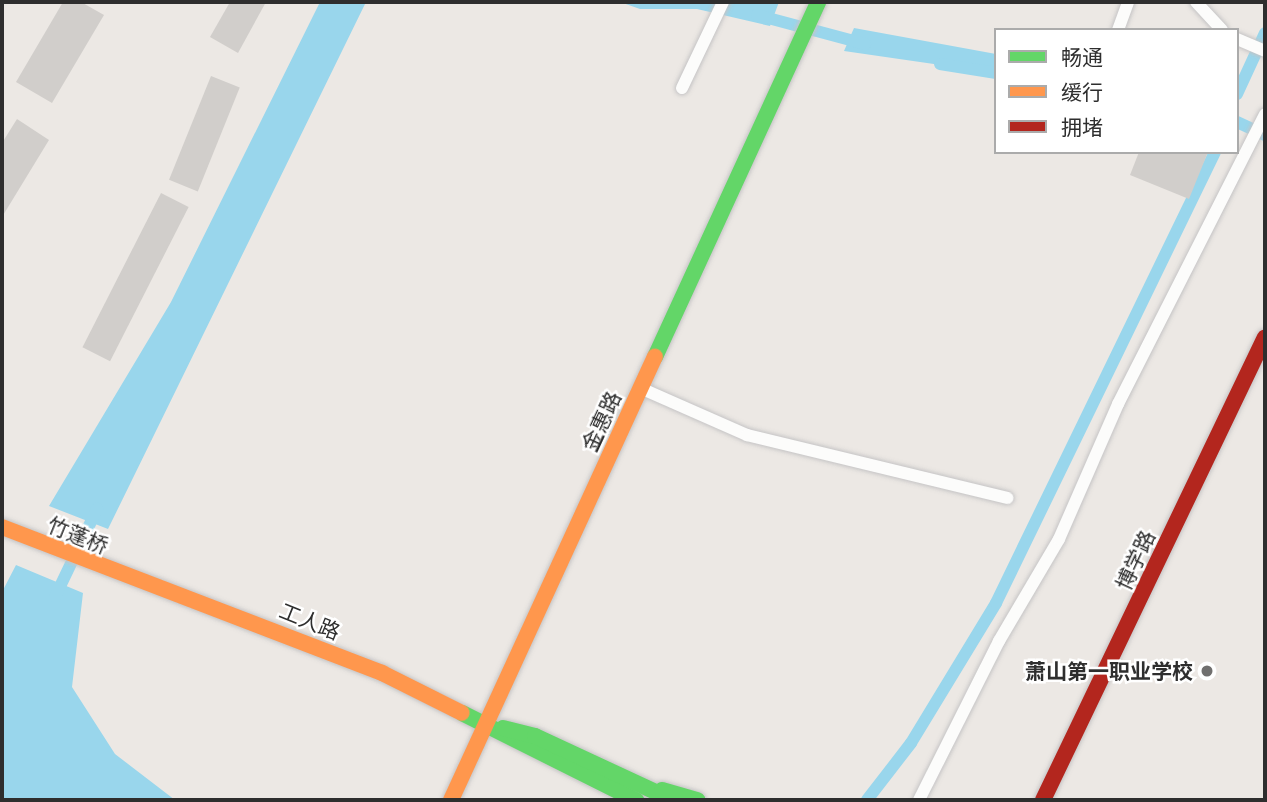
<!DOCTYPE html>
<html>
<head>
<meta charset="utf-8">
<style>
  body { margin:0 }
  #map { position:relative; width:1267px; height:802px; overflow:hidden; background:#ece8e4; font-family:"Titillium Web","Noto Sans SC",sans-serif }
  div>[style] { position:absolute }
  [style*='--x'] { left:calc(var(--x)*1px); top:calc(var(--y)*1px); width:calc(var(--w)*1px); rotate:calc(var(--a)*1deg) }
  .water>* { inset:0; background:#99d6ec }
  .canal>* { height:12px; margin:-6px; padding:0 6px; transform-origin:6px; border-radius:6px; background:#99d6ec }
  .building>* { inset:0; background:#d1cecb; transform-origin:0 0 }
  .roads { filter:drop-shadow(0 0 2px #c5c4c5) drop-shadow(0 0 2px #c5c4c5) }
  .street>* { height:12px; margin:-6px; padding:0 6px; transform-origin:6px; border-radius:6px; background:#fcfcfb }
  .fast>* { height:16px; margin:-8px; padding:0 8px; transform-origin:8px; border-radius:8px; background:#63d668 }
  .slow>* { height:16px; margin:-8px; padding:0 8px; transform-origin:8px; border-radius:8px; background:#ff974d }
  .jam>* { height:16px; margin:-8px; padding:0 8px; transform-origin:8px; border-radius:8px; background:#b3261e }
  .dots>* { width:19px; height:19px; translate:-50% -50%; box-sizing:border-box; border:4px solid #fff; border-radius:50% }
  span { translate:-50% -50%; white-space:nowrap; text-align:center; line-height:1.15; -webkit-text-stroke:5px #fff; paint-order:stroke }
  .street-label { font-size:21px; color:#2e2e2e }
  .poi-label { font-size:21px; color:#2e2e2e; font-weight:700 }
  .right { translate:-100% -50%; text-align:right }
  .frame { position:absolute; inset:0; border:4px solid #2e2e2e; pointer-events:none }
  .legend { position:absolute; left:994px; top:28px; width:245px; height:126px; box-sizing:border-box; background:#fff; border:2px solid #ababab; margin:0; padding:9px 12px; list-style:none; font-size:21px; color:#2e2e2e }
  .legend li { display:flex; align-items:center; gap:14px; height:35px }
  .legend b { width:35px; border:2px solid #ababab }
</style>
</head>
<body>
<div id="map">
  <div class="water">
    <div style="clip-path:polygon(320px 2px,366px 2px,108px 529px,49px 506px,171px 302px)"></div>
    <div style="clip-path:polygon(620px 2px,779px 2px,770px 26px,697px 9px,640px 9px)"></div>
    <div style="clip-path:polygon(854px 28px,996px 54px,996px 73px,844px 51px)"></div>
    <div style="clip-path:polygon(16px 565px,83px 593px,72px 687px,115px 754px,175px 800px,2px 800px,2px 592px)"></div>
  </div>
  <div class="canal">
    <div style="--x:757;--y:15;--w:112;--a:15"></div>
    <div style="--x:940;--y:64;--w:57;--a:9.1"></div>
    <div style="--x:1237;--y:94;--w:67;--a:-65.3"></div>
    <div style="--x:1237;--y:122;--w:31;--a:25"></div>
    <div style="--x:55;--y:597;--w:98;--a:-64.5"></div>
    <div style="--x:867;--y:800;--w:72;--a:-52.3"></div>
    <div style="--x:911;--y:743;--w:164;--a:-58.7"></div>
    <div style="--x:996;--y:603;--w:501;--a:-64.1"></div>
  </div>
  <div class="building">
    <div style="clip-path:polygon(63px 2px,81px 2px,104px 15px,52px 103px,16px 82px)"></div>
    <div style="clip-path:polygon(230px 2px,266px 2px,238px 53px,210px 37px)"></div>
    <div style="left:211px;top:76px;width:31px;height:112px;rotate:22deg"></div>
    <div style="clip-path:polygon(17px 119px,49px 140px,2px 217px,2px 143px)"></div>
    <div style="clip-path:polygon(1139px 152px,1208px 152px,1189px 199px,1130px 175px)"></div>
    <div style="left:161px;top:193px;width:31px;height:173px;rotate:27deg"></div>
  </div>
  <div class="roads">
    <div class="street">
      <div style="--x:1196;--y:2;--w:38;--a:47"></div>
      <div style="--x:1118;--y:30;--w:30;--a:-70"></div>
      <div style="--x:1237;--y:39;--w:30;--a:23"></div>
      <div style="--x:682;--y:88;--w:95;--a:-64.5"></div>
      <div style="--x:640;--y:388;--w:117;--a:23.7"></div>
      <div style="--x:747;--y:435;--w:268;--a:13.6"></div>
      <div style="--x:919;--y:800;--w:178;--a:-63.3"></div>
      <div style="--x:999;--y:641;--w:118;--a:-59.5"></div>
      <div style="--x:1059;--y:539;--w:147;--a:-66.4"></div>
      <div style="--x:1118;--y:404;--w:325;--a:-63.1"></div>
    </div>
    <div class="fast">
      <div style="--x:655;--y:357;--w:391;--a:-65.3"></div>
      <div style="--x:462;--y:713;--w:195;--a:26.6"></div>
      <div style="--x:503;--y:728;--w:33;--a:14"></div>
      <div style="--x:535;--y:736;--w:152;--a:24.9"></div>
      <div style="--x:662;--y:790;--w:37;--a:16"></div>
    </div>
    <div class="slow">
      <div style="--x:2;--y:527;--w:407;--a:21"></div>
      <div style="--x:382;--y:673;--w:89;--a:26.6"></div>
      <div style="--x:451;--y:800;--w:488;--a:-65.3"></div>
    </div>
    <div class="jam">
      <div style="--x:1043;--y:800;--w:513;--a:-64.38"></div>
    </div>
  </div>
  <div class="dots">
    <div style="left:1207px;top:671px;background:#706f6e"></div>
  </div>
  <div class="street-label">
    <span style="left:601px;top:421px;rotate:-65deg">金惠路</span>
    <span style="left:78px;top:535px;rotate:22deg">竹蓬桥</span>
    <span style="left:1135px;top:560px;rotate:-65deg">博学路</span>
    <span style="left:310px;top:621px;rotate:22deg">工人路</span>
  </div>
  <div class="poi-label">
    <span class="right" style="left:1193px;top:671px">萧山第一职业学校</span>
  </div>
  <div class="frame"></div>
  <ul class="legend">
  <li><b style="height:9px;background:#63d668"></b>畅通</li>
  <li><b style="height:9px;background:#ff974d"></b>缓行</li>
  <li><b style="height:9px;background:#b3261e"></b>拥堵</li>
  </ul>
</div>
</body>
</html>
